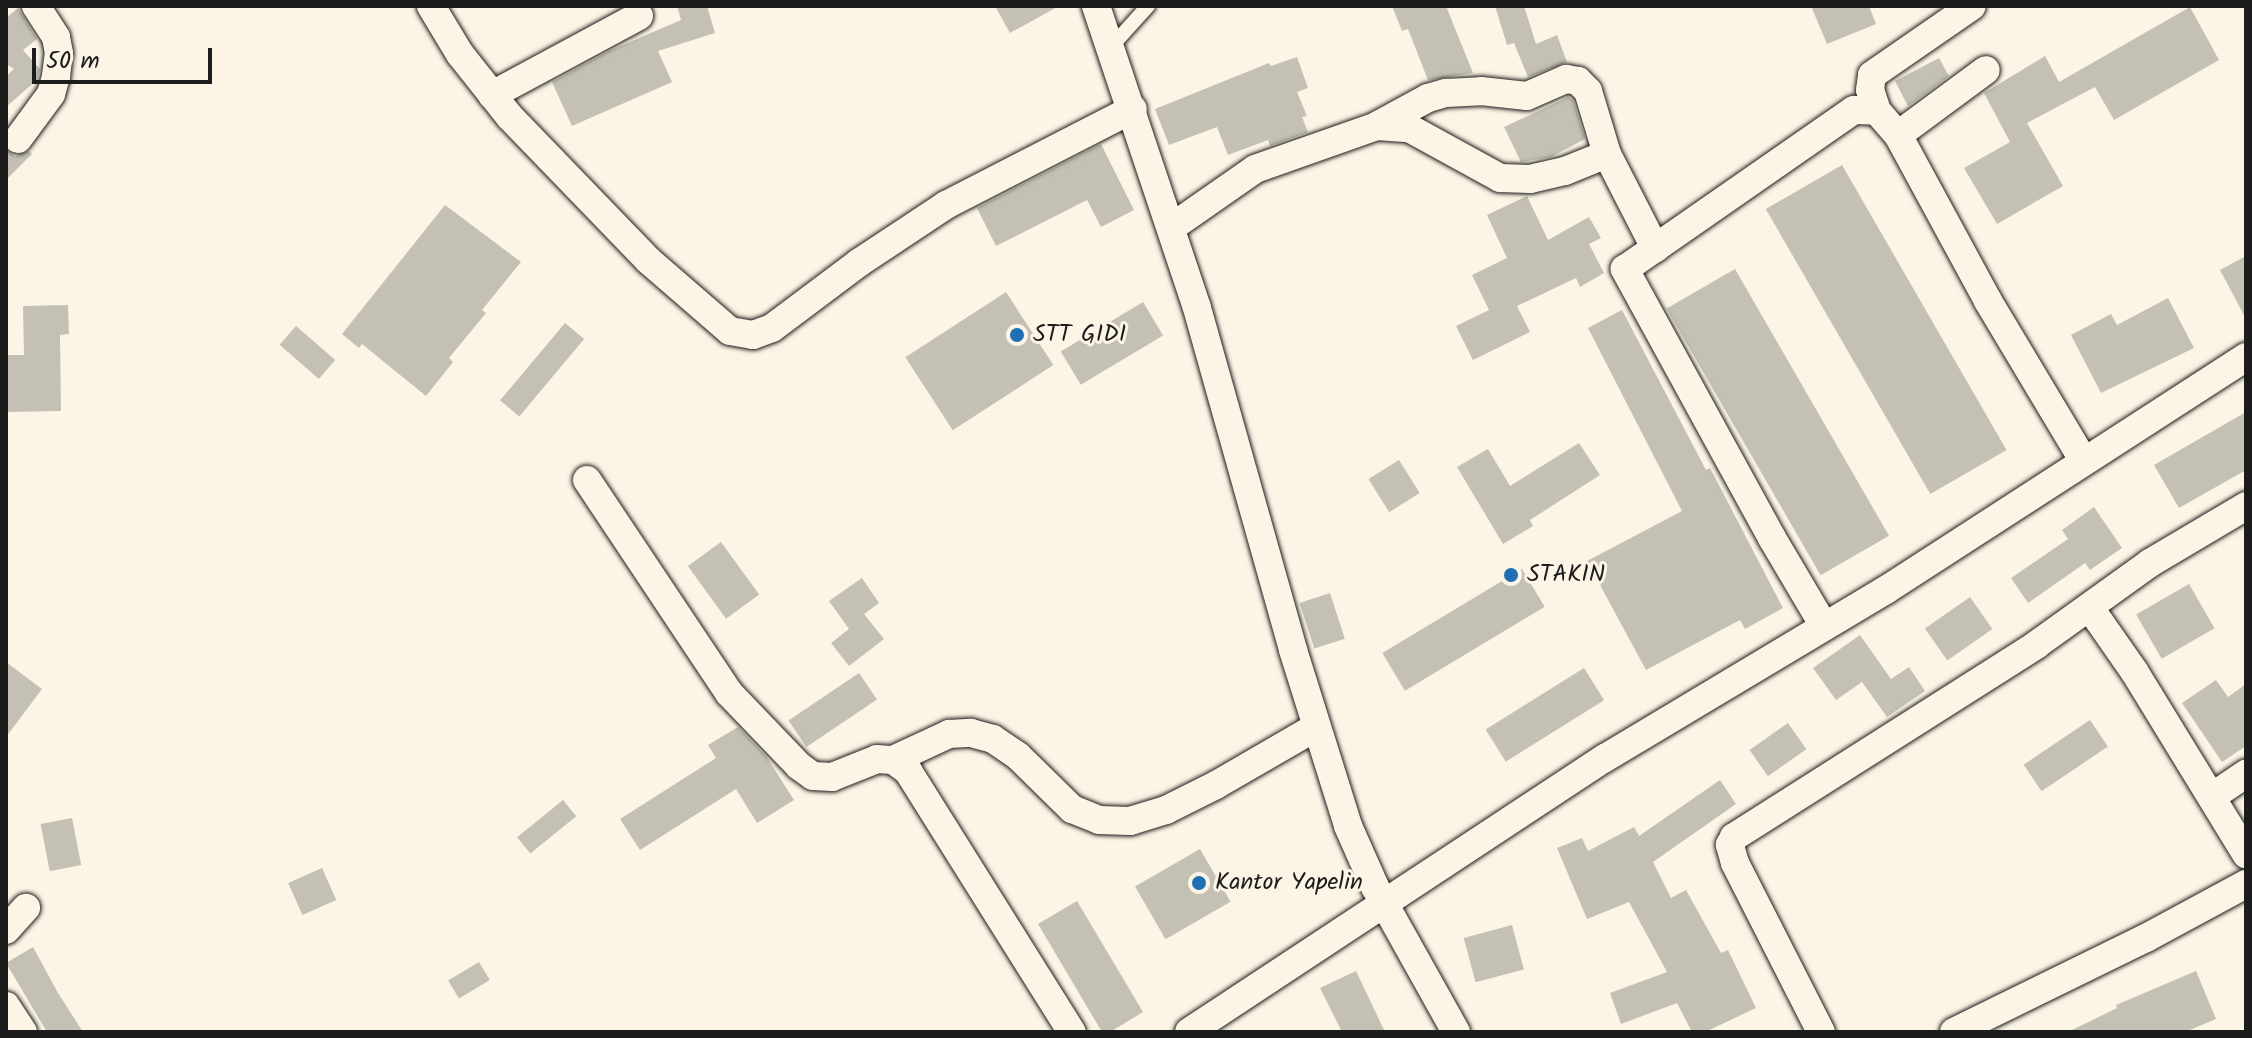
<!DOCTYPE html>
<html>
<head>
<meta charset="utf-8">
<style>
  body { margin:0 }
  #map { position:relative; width:2252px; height:1038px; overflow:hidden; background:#fcf5e5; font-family:Kalam,sans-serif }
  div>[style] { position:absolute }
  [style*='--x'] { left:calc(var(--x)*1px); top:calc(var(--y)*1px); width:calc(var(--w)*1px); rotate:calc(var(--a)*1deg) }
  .building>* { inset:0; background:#c4c0b3; transform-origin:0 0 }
  .roads { filter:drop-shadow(0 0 2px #1c1c1c) drop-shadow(0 0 2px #1c1c1c) }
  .lane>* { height:14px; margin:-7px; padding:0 7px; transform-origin:7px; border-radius:7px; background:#fcf5e5 }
  .street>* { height:28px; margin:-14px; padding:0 14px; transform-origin:14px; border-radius:14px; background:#fcf5e5 }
  .dots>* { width:22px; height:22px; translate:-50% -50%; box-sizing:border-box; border:4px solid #fcf5e5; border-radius:50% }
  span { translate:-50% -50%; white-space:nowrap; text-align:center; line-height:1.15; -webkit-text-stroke:6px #fcf5e5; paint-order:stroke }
  .poi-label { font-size:24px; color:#1c1c1c }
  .left { translate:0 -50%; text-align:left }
  .frame { position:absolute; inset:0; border:8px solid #1c1c1c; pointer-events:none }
  .scale { position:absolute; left:32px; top:48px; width:180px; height:36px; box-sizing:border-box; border:4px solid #1c1c1c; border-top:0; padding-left:10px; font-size:24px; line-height:28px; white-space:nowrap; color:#1c1c1c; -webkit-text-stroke:6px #fcf5e5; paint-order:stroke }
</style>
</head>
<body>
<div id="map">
  <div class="building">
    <div style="clip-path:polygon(677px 6px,707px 6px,715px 33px,658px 51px,672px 82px,572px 126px,552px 82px,609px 51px,681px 20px)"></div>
    <div style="clip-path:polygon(995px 6px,1059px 6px,1010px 33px)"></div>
    <div style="clip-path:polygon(1392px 6px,1446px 6px,1473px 73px,1428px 80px,1408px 29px,1402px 31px)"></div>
    <div style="clip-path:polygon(1495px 6px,1524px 6px,1536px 44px,1557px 35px,1567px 62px,1528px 77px,1514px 43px,1507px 45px)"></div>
    <div style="clip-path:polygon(1811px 6px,1869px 6px,1876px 24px,1827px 44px)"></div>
    <div style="clip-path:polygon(2190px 7px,2219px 60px,2114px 120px,2095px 87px,2027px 123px,2063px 186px,1997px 224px,1964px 168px,2010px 142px,1984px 93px,2045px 56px,2059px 82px)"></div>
    <div style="clip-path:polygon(18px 8px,37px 39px,23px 50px,40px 69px,37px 80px,6px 107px,6px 76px,14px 69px,6px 64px,6px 18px)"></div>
    <div style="clip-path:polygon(1297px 57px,1308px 88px,1297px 92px,1307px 116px,1302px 117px,1308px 132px,1270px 146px,1268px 140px,1228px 155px,1217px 127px,1169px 145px,1155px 109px,1269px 63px,1271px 66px)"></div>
    <div style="clip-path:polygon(1939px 58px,1949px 76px,1908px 106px,1895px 81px)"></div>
    <div style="clip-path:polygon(1568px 97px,1573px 100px,1585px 139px,1551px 157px,1521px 162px,1504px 127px)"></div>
    <div style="clip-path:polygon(1101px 144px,1134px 210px,1101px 227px,1087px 200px,996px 246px,977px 208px)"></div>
    <div style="clip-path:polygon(6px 150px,15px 156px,29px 151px,32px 154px,6px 180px)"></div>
    <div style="left:1842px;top:165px;width:329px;height:88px;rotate:60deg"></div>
    <div style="clip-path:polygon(1527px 196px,1548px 240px,1589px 217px,1601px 238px,1589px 244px,1604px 273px,1580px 287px,1576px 278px,1517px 306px,1530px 332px,1473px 360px,1456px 326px,1489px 310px,1472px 275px,1507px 258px,1487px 215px)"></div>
    <div style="clip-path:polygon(445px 205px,521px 262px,482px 310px,486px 313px,449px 358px,453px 362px,426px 396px,362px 344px,359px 348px,342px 334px)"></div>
    <div style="clip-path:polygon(2246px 256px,2246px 319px,2220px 270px)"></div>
    <div style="left:1735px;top:269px;width:308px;height:79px;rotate:60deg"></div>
    <div style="left:1006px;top:292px;width:87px;height:120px;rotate:57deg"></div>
    <div style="clip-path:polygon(2168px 298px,2194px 348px,2101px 393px,2071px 335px,2111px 314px,2117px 325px)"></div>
    <div style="left:1143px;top:302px;width:39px;height:96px;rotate:59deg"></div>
    <div style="clip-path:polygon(68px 305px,69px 334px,60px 335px,61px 411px,6px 412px,6px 355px,24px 355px,23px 306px)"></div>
    <div style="clip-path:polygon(1622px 310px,1706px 470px,1710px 468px,1783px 608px,1745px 629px,1740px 620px,1646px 670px,1587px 561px,1682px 511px,1588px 328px)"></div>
    <div style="left:565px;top:323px;width:25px;height:101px;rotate:40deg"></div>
    <div style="left:296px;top:326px;width:52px;height:25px;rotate:41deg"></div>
    <div style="clip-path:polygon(2246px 412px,2246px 470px,2179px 508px,2154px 465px)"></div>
    <div style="clip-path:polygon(1579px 443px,1600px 475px,1530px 520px,1533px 526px,1503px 544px,1457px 467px,1488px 449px,1510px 486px)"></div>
    <div style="left:1399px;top:460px;width:39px;height:36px;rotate:58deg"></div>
    <div style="clip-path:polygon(2094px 507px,2122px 548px,2090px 570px,2085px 563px,2028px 603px,2011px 578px,2068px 539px,2062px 530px)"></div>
    <div style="left:721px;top:542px;width:65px;height:41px;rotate:54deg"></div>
    <div style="left:1522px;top:569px;width:44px;height:163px;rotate:59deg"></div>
    <div style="clip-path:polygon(862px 578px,879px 603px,864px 614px,884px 639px,849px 666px,831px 643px,849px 629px,829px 601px)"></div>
    <div style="left:2189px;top:584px;width:51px;height:61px;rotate:60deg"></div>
    <div style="left:1330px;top:593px;width:48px;height:32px;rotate:72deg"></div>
    <div style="left:1970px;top:597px;width:39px;height:55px;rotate:55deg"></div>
    <div style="clip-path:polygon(1860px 635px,1891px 679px,1909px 667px,1925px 691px,1887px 717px,1862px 682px,1836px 700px,1813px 668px)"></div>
    <div style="clip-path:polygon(6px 662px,42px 689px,6px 737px)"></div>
    <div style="left:1584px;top:668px;width:38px;height:116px;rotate:58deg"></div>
    <div style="left:859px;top:673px;width:32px;height:85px;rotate:56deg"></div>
    <div style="clip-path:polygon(2216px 680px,2228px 697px,2246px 684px,2246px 746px,2222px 762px,2182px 703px)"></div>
    <div style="left:2090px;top:720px;width:32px;height:80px;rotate:56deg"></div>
    <div style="left:1788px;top:723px;width:32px;height:47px;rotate:55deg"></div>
    <div style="clip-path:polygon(738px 727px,766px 756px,794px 800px,757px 823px,736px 789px,640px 850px,620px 819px,716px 758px,708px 745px)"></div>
    <div style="clip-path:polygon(1720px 780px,1736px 804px,1653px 862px,1671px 898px,1686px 890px,1721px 953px,1728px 950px,1756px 1008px,1705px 1032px,1692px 1032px,1677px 1003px,1621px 1024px,1610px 993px,1667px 972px,1629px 902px,1587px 919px,1557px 848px,1582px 838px,1588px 851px,1634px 827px,1639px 836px)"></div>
    <div style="left:563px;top:800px;width:21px;height:59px;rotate:51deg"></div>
    <div style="left:72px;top:818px;width:48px;height:32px;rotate:79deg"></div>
    <div style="left:1200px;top:849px;width:61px;height:75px;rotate:60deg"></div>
    <div style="left:322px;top:868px;width:35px;height:37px;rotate:66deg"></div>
    <div style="clip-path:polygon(1077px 901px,1143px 1012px,1110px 1032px,1102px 1032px,1038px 924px)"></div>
    <div style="left:1512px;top:925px;width:46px;height:50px;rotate:75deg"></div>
    <div style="clip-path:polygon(33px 947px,58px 993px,83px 1032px,47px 1032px,6px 963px)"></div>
    <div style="left:479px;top:962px;width:21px;height:36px;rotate:59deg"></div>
    <div style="clip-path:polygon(1356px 971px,1385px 1032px,1342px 1032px,1320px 988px)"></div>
    <div style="clip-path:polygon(2196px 971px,2216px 1019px,2185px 1032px,2068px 1032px,2117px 1008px,2116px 1005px)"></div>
  </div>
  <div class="roads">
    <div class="lane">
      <div style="--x:1110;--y:48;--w:57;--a:-47.9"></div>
    </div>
    <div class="street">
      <div style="--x:431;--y:6;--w:56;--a:58.9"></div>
      <div style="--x:460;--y:54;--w:80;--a:51.6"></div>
      <div style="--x:510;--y:117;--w:199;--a:46"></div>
      <div style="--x:648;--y:260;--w:108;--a:40.9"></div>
      <div style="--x:730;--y:331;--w:23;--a:10"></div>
      <div style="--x:753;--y:335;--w:20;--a:-20"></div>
      <div style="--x:772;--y:328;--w:110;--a:-36.9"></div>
      <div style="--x:860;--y:262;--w:103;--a:-33.5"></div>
      <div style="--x:946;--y:205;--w:210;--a:-27.2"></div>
      <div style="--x:1096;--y:6;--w:318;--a:71.5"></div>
      <div style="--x:1197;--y:308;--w:355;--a:74.3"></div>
      <div style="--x:1293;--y:650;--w:184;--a:72.6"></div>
      <div style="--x:1348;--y:826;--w:67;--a:66.1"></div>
      <div style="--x:1375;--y:887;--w:166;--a:60.8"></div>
      <div style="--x:492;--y:95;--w:167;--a:-28.3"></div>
      <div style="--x:1877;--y:111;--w:22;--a:-108"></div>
      <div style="--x:1870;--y:90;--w:15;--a:-82"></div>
      <div style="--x:1872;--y:75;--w:121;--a:-34.6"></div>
      <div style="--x:1378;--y:125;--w:57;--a:-28.4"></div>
      <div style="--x:1428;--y:98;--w:19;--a:-16"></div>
      <div style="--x:1446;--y:93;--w:35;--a:-3"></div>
      <div style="--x:1481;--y:91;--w:46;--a:6.2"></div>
      <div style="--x:1527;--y:96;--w:43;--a:-23.6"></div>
      <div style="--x:1566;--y:79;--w:12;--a:9"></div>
      <div style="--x:1578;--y:81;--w:14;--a:45"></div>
      <div style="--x:1588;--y:91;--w:66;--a:73.2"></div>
      <div style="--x:1898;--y:135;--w:109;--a:-36.5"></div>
      <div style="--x:18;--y:139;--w:56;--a:-53.7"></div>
      <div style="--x:51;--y:94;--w:19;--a:-74"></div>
      <div style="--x:56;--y:76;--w:23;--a:-83"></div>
      <div style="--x:59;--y:53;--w:16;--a:-101"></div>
      <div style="--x:56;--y:37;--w:37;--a:-123"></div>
      <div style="--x:1172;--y:227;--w:101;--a:-34.9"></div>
      <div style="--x:1255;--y:169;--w:129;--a:-19.4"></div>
      <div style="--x:1377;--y:126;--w:32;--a:4"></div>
      <div style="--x:1409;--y:128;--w:104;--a:28.8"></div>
      <div style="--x:1500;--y:178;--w:30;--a:2"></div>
      <div style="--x:1530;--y:179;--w:36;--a:-13"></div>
      <div style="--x:1565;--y:171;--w:45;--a:-22"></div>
      <div style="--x:1607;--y:154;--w:106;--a:62.9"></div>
      <div style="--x:587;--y:480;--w:256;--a:56.3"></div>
      <div style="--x:729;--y:693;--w:101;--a:46.2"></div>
      <div style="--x:799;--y:766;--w:17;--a:36"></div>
      <div style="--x:813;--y:776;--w:19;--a:3"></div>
      <div style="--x:832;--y:777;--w:48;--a:-21.8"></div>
      <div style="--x:877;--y:759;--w:16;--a:4"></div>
      <div style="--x:893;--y:760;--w:19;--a:36"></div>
      <div style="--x:908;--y:771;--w:308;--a:57.9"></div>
      <div style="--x:2090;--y:608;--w:77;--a:55.1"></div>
      <div style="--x:2134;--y:671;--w:215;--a:58.5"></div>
      <div style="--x:1824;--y:626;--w:102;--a:-120.6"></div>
      <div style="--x:1772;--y:538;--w:307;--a:-118.7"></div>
      <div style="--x:1625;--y:269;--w:279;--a:-34.8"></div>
      <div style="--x:1854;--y:110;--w:23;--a:2"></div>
      <div style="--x:1877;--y:111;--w:32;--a:49"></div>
      <div style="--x:1898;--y:135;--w:189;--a:61.5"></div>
      <div style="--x:1988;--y:301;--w:185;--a:59.1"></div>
      <div style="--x:893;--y:760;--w:62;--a:-24.9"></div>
      <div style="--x:949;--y:734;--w:22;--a:-3"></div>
      <div style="--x:971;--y:733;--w:23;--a:15"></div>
      <div style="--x:993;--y:739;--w:30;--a:34"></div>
      <div style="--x:1018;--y:756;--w:76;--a:44.5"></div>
      <div style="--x:1072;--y:809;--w:29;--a:22"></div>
      <div style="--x:1099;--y:820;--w:31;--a:2"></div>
      <div style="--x:1130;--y:821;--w:38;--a:-17"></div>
      <div style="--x:1166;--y:810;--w:56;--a:-26.6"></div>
      <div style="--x:1216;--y:785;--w:116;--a:-30.1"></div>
      <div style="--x:2213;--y:796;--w:40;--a:-34"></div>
      <div style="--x:6;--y:930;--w:30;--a:-48"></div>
      <div style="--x:6;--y:1006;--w:31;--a:57"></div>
      <div style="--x:1189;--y:1032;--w:498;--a:-33.4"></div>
      <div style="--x:1605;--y:758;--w:327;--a:-30.9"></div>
      <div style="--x:1886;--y:590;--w:429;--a:-32.9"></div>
      <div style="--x:1821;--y:1032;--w:190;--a:-117"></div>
      <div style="--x:1735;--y:863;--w:19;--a:-106"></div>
      <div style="--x:1730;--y:845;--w:9;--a:-63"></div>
      <div style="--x:1734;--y:837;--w:358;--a:-32.4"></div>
      <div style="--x:2036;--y:645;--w:140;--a:-35.7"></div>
      <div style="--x:2150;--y:563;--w:112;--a:-30.7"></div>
      <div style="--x:1954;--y:1032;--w:214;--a:-26.1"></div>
      <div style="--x:2146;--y:938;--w:114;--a:-28.4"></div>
    </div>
  </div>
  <div class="dots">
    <div style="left:1017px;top:335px;background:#1f6fb2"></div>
    <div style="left:1511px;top:575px;background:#1f6fb2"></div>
    <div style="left:1199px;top:883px;background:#1f6fb2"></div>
  </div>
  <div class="poi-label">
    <span class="left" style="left:1033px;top:335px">STT GIDI</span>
    <span class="left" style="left:1527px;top:575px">STAKIN</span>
    <span class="left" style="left:1215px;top:883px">Kantor Yapelin</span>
  </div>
  <div class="frame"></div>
  <div class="scale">50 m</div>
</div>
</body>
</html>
